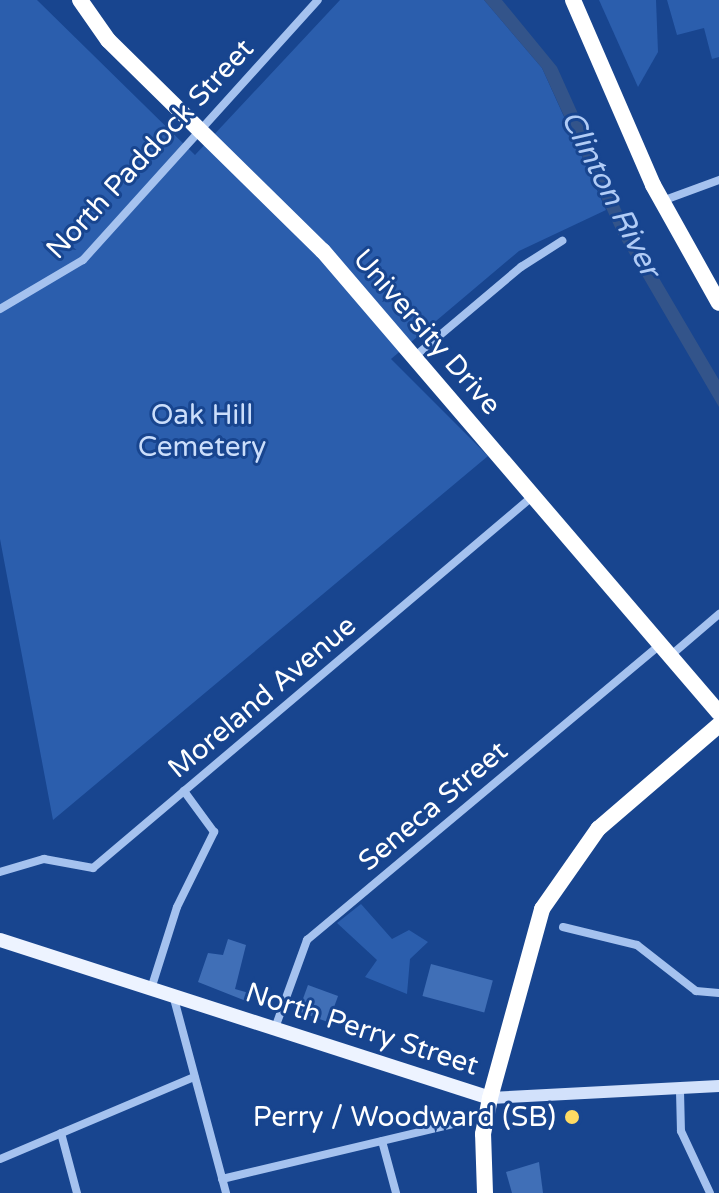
<!DOCTYPE html>
<html>
<head>
<meta charset="utf-8">
<style>
  body { margin:0 }
  #map { position:relative; width:719px; height:1193px; overflow:hidden; background:#18458f; font-family:"Varela Round",sans-serif }
  div>[style] { position:absolute }
  [style*='--x'] { left:calc(var(--x)*1px); top:calc(var(--y)*1px); width:calc(var(--w)*1px); rotate:calc(var(--a)*1deg) }
  .green>* { inset:0; background:#2b5ead }
  .water>* { inset:0; background:#33548a }
  .building>* { inset:0; background:#406fb7; transform-origin:0 0 }
  .street>* { height:8px; margin:-4px; padding:0 4px; transform-origin:4px; border-radius:4px; background:#a5c2ef }
  .secondary>* { height:12px; margin:-6px; padding:0 6px; transform-origin:6px; border-radius:6px; background:#d2e1fb }
  .primary>* { height:14px; margin:-7px; padding:0 7px; transform-origin:7px; border-radius:7px; background:#edf3ff }
  .highway>* { height:16px; margin:-8px; padding:0 8px; transform-origin:8px; border-radius:8px; background:#fff }
  .dots>* { width:22px; height:22px; translate:-50% -50%; box-sizing:border-box; border:4px solid #18458f; border-radius:50% }
  span { translate:-50% -50%; white-space:nowrap; text-align:center; line-height:1.15; -webkit-text-stroke:6px #18458f; paint-order:stroke }
  .street-label { font-size:28px; color:#fff }
  .park-label { font-size:28px; color:#cbdefb }
  .poi-label { font-size:28px; color:#fff }
  .right { translate:-100% -50%; text-align:right }
  .water-label { font-size:30px; color:#b1ccf6; font-style:italic }
</style>
</head>
<body>
<div id="map">
  <div class="green">
    <div style="clip-path:polygon(0 0,37px 0,195px 155px,340px 0,484px 0,542px 68px,606px 210px,519px 251px,391px 359px,488px 456px,53px 820px,0 539px)"></div>
    <div style="clip-path:polygon(599px 0,656px 0,658px 52px,638px 87px)"></div>
    <div style="clip-path:polygon(667px 0,719px 0,719px 57px,712px 59px,704px 28px,677px 35px)"></div>
    <div style="clip-path:polygon(361px 904px,392px 939px,409px 930px,428px 942px,410px 959px,407px 994px,365px 977px,377px 960px,337px 923px)"></div>
  </div>
  <div class="water">
    <div style="clip-path:polygon(484px 0,502px 0,557px 67px,629px 227px,719px 380px,719px 407px,618px 234px,542px 68px)"></div>
  </div>
  <div class="building">
    <div style="clip-path:polygon(228px 939px,246px 945px,235px 989px,249px 993px,246px 1001px,198px 982px,208px 953px,223px 955px)"></div>
    <div style="left:431px;top:964px;width:64px;height:33px;rotate:15deg"></div>
    <div style="left:308px;top:985px;width:32px;height:28px;rotate:20deg"></div>
    <div style="clip-path:polygon(539px 1162px,543px 1193px,512px 1193px,506px 1172px)"></div>
  </div>
  <div class="street">
    <div style="--x:662;--y:201;--w:61;--a:-20.2"></div>
    <div style="--x:0;--y:309;--w:96;--a:-30.6"></div>
    <div style="--x:83;--y:260;--w:350;--a:-47.9"></div>
    <div style="--x:414;--y:357;--w:140;--a:-40.1"></div>
    <div style="--x:521;--y:267;--w:49;--a:-32.4"></div>
    <div style="--x:670;--y:656;--w:65;--a:-40.6"></div>
    <div style="--x:0;--y:872;--w:46;--a:-16.5"></div>
    <div style="--x:44;--y:859;--w:50;--a:10.4"></div>
    <div style="--x:93;--y:868;--w:576;--a:-40.21"></div>
    <div style="--x:563;--y:927;--w:76;--a:13.7"></div>
    <div style="--x:637;--y:945;--w:75;--a:37.9"></div>
    <div style="--x:696;--y:991;--w:23;--a:5"></div>
    <div style="--x:151;--y:989;--w:86;--a:-72.4"></div>
    <div style="--x:177;--y:907;--w:84;--a:-63.7"></div>
    <div style="--x:214;--y:832;--w:51;--a:-126.2"></div>
    <div style="--x:173;--y:995;--w:205;--a:75"></div>
    <div style="--x:275;--y:1028;--w:94;--a:-70"></div>
    <div style="--x:307;--y:940;--w:460;--a:-39.9"></div>
    <div style="--x:680;--y:1091;--w:40;--a:88.6"></div>
    <div style="--x:681;--y:1131;--w:68;--a:64.9"></div>
    <div style="--x:61;--y:1133;--w:62;--a:75.1"></div>
    <div style="--x:382;--y:1141;--w:54;--a:74.9"></div>
    <div style="--x:0;--y:1159;--w:211;--a:-22.9"></div>
    <div style="--x:222;--y:1179;--w:236;--a:-13.4"></div>
  </div>
  <div class="secondary">
    <div style="--x:490;--y:1098;--w:229;--a:-3"></div>
  </div>
  <div class="primary">
    <div style="--x:0;--y:940;--w:515;--a:17.87"></div>
  </div>
  <div class="highway">
    <div style="--x:80;--y:0;--w:49;--a:55"></div>
    <div style="--x:108;--y:40;--w:301;--a:44.5"></div>
    <div style="--x:323;--y:251;--w:608;--a:49.4"></div>
    <div style="--x:573;--y:0;--w:202;--a:66.6"></div>
    <div style="--x:653;--y:185;--w:135;--a:60.8"></div>
    <div style="--x:485;--y:1193;--w:59;--a:-91.9"></div>
    <div style="--x:483;--y:1134;--w:37;--a:-79"></div>
    <div style="--x:490;--y:1098;--w:196;--a:-74.6"></div>
    <div style="--x:542;--y:909;--w:98;--a:-55"></div>
    <div style="--x:598;--y:829;--w:160;--a:-40.7"></div>
  </div>
  <div class="dots">
    <div style="left:572px;top:1117px;background:#ffdb63"></div>
  </div>
  <div class="street-label">
    <span style="left:150px;top:149px;rotate:-47deg">North Paddock Street</span>
    <span style="left:427px;top:332px;rotate:49deg">University Drive</span>
    <span style="left:262px;top:697px;rotate:-40deg">Moreland Avenue</span>
    <span style="left:433px;top:806px;rotate:-40deg">Seneca Street</span>
    <span style="left:362px;top:1029px;rotate:18deg">North Perry Street</span>
  </div>
  <div class="park-label">
    <span style="left:202px;top:431px">Oak Hill<br>Cemetery</span>
  </div>
  <div class="poi-label">
    <span class="right" style="left:556px;top:1117px">Perry / Woodward (SB)</span>
  </div>
  <div class="water-label">
    <span style="left:610px;top:194px;rotate:63deg">Clinton River</span>
  </div>
</div>
</body>
</html>
